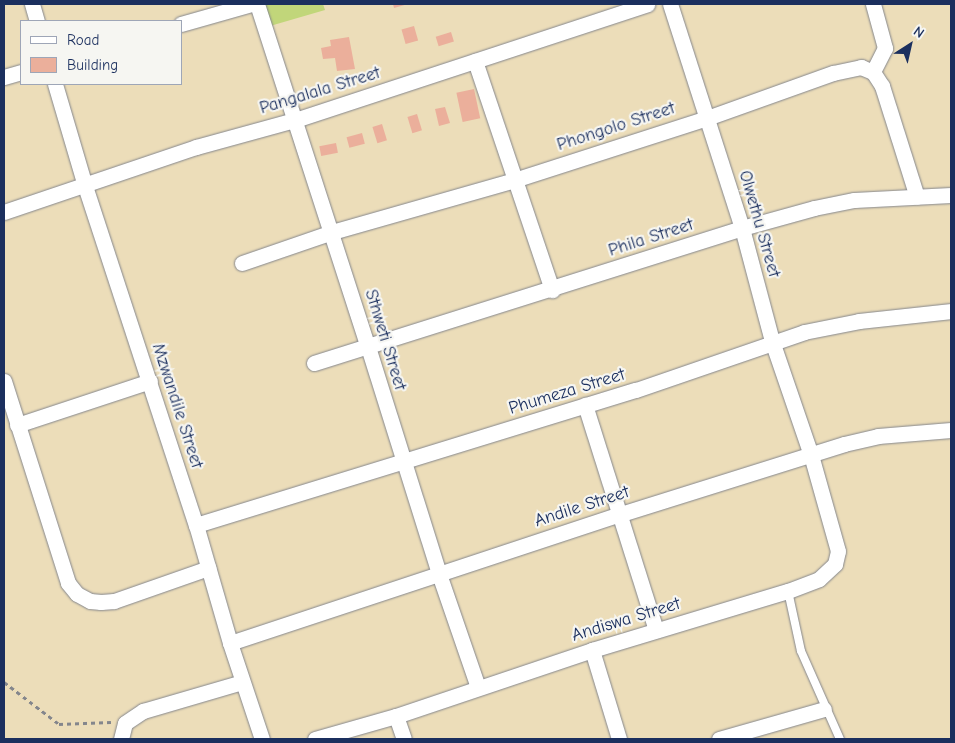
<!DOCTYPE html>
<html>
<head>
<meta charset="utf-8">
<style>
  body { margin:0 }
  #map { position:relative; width:955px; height:743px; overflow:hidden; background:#ecddb9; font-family:"Comic Neue",sans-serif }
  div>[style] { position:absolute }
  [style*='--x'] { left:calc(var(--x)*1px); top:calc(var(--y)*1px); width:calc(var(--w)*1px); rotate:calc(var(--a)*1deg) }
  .green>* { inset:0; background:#c1d67a }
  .building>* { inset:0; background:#ebaf9b; transform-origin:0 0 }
  .path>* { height:3px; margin-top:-1.5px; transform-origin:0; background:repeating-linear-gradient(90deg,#84868c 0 4px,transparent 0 8px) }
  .roads { filter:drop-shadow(0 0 1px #84868c) drop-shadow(0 0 1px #84868c) }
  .service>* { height:8px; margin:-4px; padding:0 4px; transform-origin:4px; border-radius:4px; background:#fff }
  .minor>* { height:15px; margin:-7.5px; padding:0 7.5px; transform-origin:7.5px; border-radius:7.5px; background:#fff }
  span { translate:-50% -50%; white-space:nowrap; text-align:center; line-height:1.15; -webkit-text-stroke:4.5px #f6f6f2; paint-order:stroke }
  .street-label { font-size:18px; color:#1b2f5e }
  .frame { position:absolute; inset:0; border:5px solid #1b2f5e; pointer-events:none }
  .legend { position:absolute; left:20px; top:20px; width:162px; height:65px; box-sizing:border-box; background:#f6f6f2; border:1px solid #9ea6b7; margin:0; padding:6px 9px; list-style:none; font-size:15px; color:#1b2f5e }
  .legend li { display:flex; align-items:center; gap:10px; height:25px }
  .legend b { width:25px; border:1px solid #9ea6b7 }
  .north { position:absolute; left:885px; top:20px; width:50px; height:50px; -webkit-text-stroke:4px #f6f6f2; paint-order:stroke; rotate:35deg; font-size:14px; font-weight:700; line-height:20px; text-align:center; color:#1b2f5e }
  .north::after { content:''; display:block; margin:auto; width:18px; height:22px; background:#1b2f5e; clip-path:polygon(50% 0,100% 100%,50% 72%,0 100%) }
</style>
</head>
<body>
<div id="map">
  <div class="green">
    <div style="clip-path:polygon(263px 4px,323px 4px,325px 10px,270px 26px)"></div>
  </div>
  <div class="building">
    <div style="clip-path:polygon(393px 4px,408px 4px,394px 8px)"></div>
    <div style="left:414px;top:26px;width:15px;height:13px;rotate:74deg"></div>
    <div style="left:451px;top:32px;width:10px;height:16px;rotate:73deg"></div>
    <div style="clip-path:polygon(349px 37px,355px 69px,337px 71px,335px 58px,323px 59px,321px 48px,331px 46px,330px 40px)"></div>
    <div style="left:474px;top:89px;width:30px;height:18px;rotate:78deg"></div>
    <div style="clip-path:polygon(445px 107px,450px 123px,439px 126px,435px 109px)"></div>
    <div style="left:417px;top:114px;width:17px;height:10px;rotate:73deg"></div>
    <div style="left:382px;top:124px;width:17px;height:10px;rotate:73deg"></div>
    <div style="left:362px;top:133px;width:11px;height:16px;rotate:75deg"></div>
    <div style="left:336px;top:143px;width:10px;height:17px;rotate:79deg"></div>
  </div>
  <div class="path">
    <div style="--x:4;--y:682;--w:69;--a:37.4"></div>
    <div style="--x:59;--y:724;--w:52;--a:-2.2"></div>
  </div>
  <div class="roads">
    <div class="service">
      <div style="--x:788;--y:591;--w:61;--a:77.8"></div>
      <div style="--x:801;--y:651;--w:96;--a:66.1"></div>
    </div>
    <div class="minor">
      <div style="--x:32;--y:4;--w:18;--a:74"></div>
      <div style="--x:257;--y:4;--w:361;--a:72.1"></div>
      <div style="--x:368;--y:347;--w:238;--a:72.6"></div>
      <div style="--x:439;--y:574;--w:120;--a:71"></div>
      <div style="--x:873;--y:4;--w:46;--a:74.7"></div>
      <div style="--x:885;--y:48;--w:27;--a:117"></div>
      <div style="--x:181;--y:24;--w:73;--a:-15.9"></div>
      <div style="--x:475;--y:61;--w:242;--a:71.4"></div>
      <div style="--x:4;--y:77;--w:18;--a:-16"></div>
      <div style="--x:55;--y:84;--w:106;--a:73.6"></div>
      <div style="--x:85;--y:186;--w:357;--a:71.9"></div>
      <div style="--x:196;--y:525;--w:123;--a:73.9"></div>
      <div style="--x:230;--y:643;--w:101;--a:71.6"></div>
      <div style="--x:4;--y:212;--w:203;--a:-18.7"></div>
      <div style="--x:196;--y:147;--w:103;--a:-15.3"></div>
      <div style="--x:295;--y:120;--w:371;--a:-18.2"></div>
      <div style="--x:242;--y:263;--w:95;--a:-19"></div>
      <div style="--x:332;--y:232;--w:189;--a:-15.9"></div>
      <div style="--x:514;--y:180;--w:203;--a:-17.8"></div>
      <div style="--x:707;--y:118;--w:134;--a:-19.7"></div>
      <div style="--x:833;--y:73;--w:29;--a:-12"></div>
      <div style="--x:861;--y:67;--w:13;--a:23"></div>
      <div style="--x:873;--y:72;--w:17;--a:57"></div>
      <div style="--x:882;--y:86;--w:116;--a:72.5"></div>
      <div style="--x:314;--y:363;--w:449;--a:-17.5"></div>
      <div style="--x:742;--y:228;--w:75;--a:-15.5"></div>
      <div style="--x:814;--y:208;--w:41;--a:-11.3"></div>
      <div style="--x:854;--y:200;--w:97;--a:-3"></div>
      <div style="--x:4;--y:381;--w:212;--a:72.4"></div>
      <div style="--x:68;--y:583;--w:14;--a:51"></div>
      <div style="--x:77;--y:594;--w:15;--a:28"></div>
      <div style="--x:90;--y:601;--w:11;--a:5"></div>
      <div style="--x:101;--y:602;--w:13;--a:-4"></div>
      <div style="--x:114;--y:601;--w:100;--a:-19.3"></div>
      <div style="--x:585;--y:405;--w:236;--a:72.5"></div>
      <div style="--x:17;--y:425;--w:140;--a:-18.3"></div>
      <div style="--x:196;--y:525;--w:460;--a:-17.1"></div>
      <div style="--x:636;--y:390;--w:178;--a:-19"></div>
      <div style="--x:804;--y:332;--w:56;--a:-11.3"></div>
      <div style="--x:859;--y:321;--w:93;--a:-6.2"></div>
      <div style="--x:230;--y:643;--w:412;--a:-18.3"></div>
      <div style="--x:621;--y:514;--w:234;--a:-17.4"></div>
      <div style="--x:844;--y:444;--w:35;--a:-13"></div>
      <div style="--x:878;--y:436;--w:73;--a:-4.7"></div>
      <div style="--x:592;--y:650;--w:93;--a:73.1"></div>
      <div style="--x:396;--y:716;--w:24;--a:71"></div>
      <div style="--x:121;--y:739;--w:16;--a:-76"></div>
      <div style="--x:125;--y:723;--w:22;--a:-34"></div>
      <div style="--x:143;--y:711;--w:103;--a:-16.3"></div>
      <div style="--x:315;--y:739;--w:84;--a:-15.9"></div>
      <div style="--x:396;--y:716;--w:207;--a:-18.6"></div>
      <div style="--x:592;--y:650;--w:205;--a:-16.8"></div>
      <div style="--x:788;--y:591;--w:33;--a:-21"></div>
      <div style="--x:819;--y:579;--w:22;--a:-43"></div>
      <div style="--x:835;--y:564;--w:13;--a:-77"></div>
      <div style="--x:838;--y:551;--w:100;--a:-105.7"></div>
      <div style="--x:811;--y:455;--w:120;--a:-108.9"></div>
      <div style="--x:772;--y:341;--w:117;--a:-104.9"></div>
      <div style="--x:742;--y:228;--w:235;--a:-107.8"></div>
      <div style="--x:719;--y:739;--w:109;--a:-15.9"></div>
    </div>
  </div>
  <div class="street-label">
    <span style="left:320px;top:91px;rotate:-17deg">Pangalala Street</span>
    <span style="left:616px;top:127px;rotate:-18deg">Phongolo Street</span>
    <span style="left:759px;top:224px;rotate:74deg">Olwethu Street</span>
    <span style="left:651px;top:238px;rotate:-18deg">Phila Street</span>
    <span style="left:385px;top:340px;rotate:73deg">Sthweti Street</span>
    <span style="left:567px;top:392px;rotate:-17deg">Phumeza Street</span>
    <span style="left:177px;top:406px;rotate:72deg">Mzwandile Street</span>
    <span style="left:582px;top:507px;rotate:-18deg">Andile Street</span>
    <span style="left:626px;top:620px;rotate:-17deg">Andiswa Street</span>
  </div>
  <div class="frame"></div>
  <ul class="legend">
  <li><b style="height:6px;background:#fff"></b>Road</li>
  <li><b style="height:14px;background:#ebaf9b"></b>Building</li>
  </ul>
  <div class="north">N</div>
</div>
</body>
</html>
